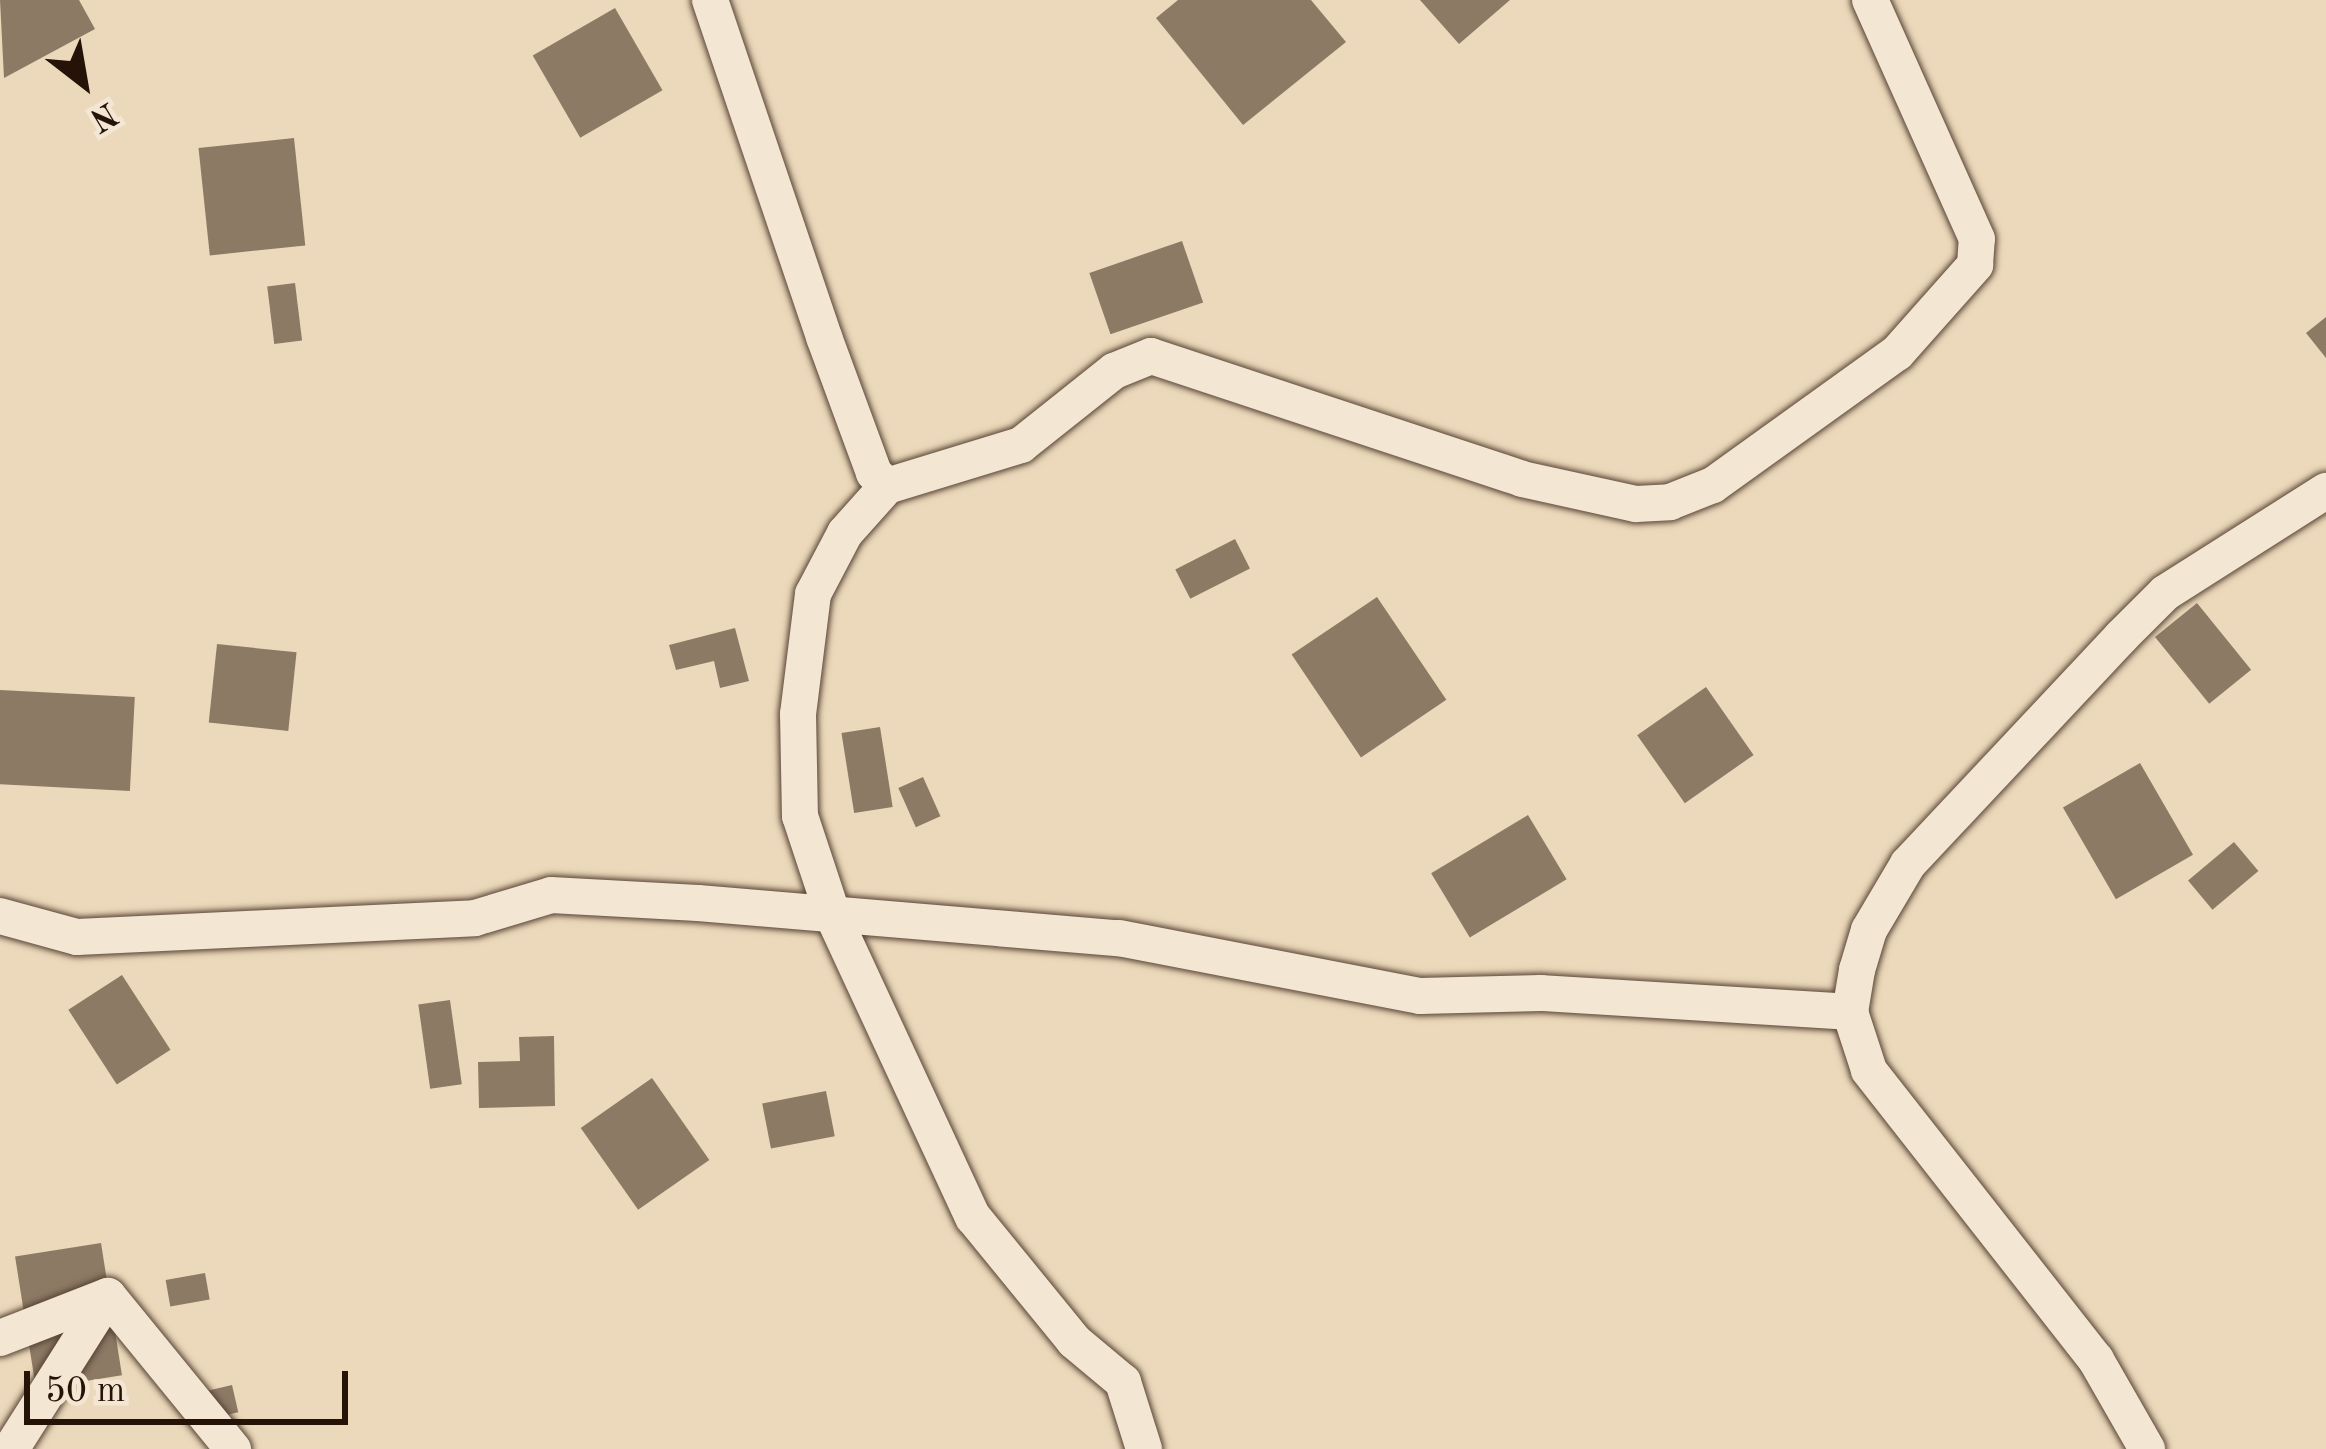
<!DOCTYPE html>
<html>
<head>
<meta charset="utf-8">
<style>
  body { margin:0 }
  #map { position:relative; width:2326px; height:1449px; overflow:hidden; background:#ecd9bb; font-family:"Old Standard TT",serif }
  div>[style] { position:absolute }
  [style*='--x'] { left:calc(var(--x)*1px); top:calc(var(--y)*1px); width:calc(var(--w)*1px); rotate:calc(var(--a)*1deg) }
  .building>* { inset:0; background:#8d7a65; transform-origin:0 0 }
  .roads { filter:drop-shadow(0 0 3px #584435) drop-shadow(0 0 3px #584435) }
  .minor>* { height:36px; margin:-18px; padding:0 18px; transform-origin:18px; border-radius:18px; background:#f3e6d3 }
  span { translate:-50% -50%; white-space:nowrap; text-align:center; line-height:1.15; -webkit-text-stroke:10px #f3e6d3; paint-order:stroke }
  .north { position:absolute; left:24px; top:24px; width:120px; height:120px; -webkit-text-stroke:9px #f3e6d3; paint-order:stroke; rotate:149deg; font-size:33px; font-weight:700; line-height:48px; text-align:center; color:#261308 }
  .north::after { content:''; display:block; margin:auto; width:42px; height:54px; background:#261308; clip-path:polygon(50% 0,100% 100%,50% 72%,0 100%) }
  .scale { position:absolute; left:24px; top:1371px; width:324px; height:54px; box-sizing:border-box; border:6px solid #261308; border-top:0; padding-left:15px; font-size:36px; line-height:42px; white-space:nowrap; color:#261308; -webkit-text-stroke:9px #f3e6d3; paint-order:stroke }
</style>
</head>
<body>
<div id="map">
  <div class="building">
    <div style="clip-path:polygon(0 0,79px 0,95px 29px,4px 78px)"></div>
    <div style="clip-path:polygon(1178px 0,1311px 0,1346px 42px,1243px 125px,1156px 18px)"></div>
    <div style="clip-path:polygon(1420px 0,1510px 0,1459px 44px)"></div>
    <div style="left:615px;top:8px;width:95px;height:95px;rotate:60deg"></div>
    <div style="left:294px;top:138px;width:108px;height:96px;rotate:84deg"></div>
    <div style="left:1182px;top:241px;width:65px;height:98px;rotate:71deg"></div>
    <div style="left:295px;top:283px;width:58px;height:28px;rotate:83deg"></div>
    <div style="clip-path:polygon(2326px 317px,2326px 358px,2306px 333px)"></div>
    <div style="left:1235px;top:539px;width:33px;height:67px;rotate:63deg"></div>
    <div style="left:1377px;top:597px;width:124px;height:103px;rotate:56deg"></div>
    <div style="left:2197px;top:603px;width:86px;height:54px;rotate:51deg"></div>
    <div style="clip-path:polygon(735px 628px,749px 681px,720px 688px,714px 661px,676px 670px,669px 645px)"></div>
    <div style="left:217px;top:644px;width:80px;height:79px;rotate:6deg"></div>
    <div style="left:1706px;top:687px;width:83px;height:84px;rotate:55deg"></div>
    <div style="left:0;top:690px;width:135px;height:94px;rotate:3deg"></div>
    <div style="left:880px;top:727px;width:81px;height:39px;rotate:81deg"></div>
    <div style="left:2140px;top:763px;width:106px;height:89px;rotate:60deg"></div>
    <div style="left:923px;top:777px;width:43px;height:27px;rotate:66deg"></div>
    <div style="left:1528px;top:815px;width:75px;height:113px;rotate:59deg"></div>
    <div style="left:2234px;top:842px;width:38px;height:60px;rotate:50deg"></div>
    <div style="left:122px;top:975px;width:89px;height:64px;rotate:57deg"></div>
    <div style="left:450px;top:1000px;width:85px;height:32px;rotate:82deg"></div>
    <div style="clip-path:polygon(554px 1036px,555px 1106px,479px 1108px,478px 1062px,520px 1061px,519px 1037px)"></div>
    <div style="left:652px;top:1078px;width:100px;height:87px;rotate:55deg"></div>
    <div style="left:826px;top:1091px;width:46px;height:65px;rotate:79deg"></div>
    <div style="left:101px;top:1243px;width:134px;height:87px;rotate:81deg"></div>
    <div style="left:205px;top:1273px;width:27px;height:40px;rotate:80deg"></div>
    <div style="left:232px;top:1385px;width:28px;height:24px;rotate:77deg"></div>
  </div>
  <div class="roads">
    <div class="minor">
      <div style="--x:710;--y:0;--w:356;--a:71.3"></div>
      <div style="--x:824;--y:337;--w:145;--a:69.8"></div>
      <div style="--x:874;--y:473;--w:18;--a:45"></div>
      <div style="--x:887;--y:486;--w:63;--a:131.8"></div>
      <div style="--x:845;--y:533;--w:69;--a:117.7"></div>
      <div style="--x:813;--y:594;--w:121;--a:97.1"></div>
      <div style="--x:798;--y:714;--w:102;--a:88.9"></div>
      <div style="--x:800;--y:816;--w:105;--a:71.7"></div>
      <div style="--x:833;--y:916;--w:332;--a:65.1"></div>
      <div style="--x:973;--y:1217;--w:160;--a:50.8"></div>
      <div style="--x:1074;--y:1341;--w:64;--a:39.9"></div>
      <div style="--x:1123;--y:1382;--w:70;--a:72.6"></div>
      <div style="--x:887;--y:486;--w:140;--a:-17"></div>
      <div style="--x:1021;--y:445;--w:119;--a:-38.5"></div>
      <div style="--x:1114;--y:371;--w:40;--a:-22"></div>
      <div style="--x:1151;--y:356;--w:391;--a:18.3"></div>
      <div style="--x:1522;--y:479;--w:117;--a:12.4"></div>
      <div style="--x:1636;--y:504;--w:34;--a:-3"></div>
      <div style="--x:1670;--y:502;--w:46;--a:-21.6"></div>
      <div style="--x:1713;--y:485;--w:226;--a:-35.7"></div>
      <div style="--x:1897;--y:353;--w:118;--a:-48.4"></div>
      <div style="--x:1975;--y:265;--w:26;--a:-86"></div>
      <div style="--x:1977;--y:239;--w:262;--a:-114.1"></div>
      <div style="--x:0;--y:916;--w:80;--a:15.3"></div>
      <div style="--x:77;--y:937;--w:398;--a:-2.7"></div>
      <div style="--x:475;--y:918;--w:79;--a:-16.8"></div>
      <div style="--x:551;--y:895;--w:147;--a:3.1"></div>
      <div style="--x:698;--y:903;--w:422;--a:4.8"></div>
      <div style="--x:1119;--y:938;--w:307;--a:10.9"></div>
      <div style="--x:1420;--y:996;--w:121;--a:-1.4"></div>
      <div style="--x:1541;--y:993;--w:310;--a:3.5"></div>
      <div style="--x:0;--y:1338;--w:116;--a:-21.3"></div>
      <div style="--x:108;--y:1296;--w:198;--a:50.8"></div>
      <div style="--x:11;--y:1449;--w:181;--a:-57.6"></div>
      <div style="--x:2147;--y:1449;--w:103;--a:-119.8"></div>
      <div style="--x:2096;--y:1360;--w:368;--a:-128.1"></div>
      <div style="--x:1869;--y:1070;--w:61;--a:-108.1"></div>
      <div style="--x:1850;--y:1012;--w:43;--a:-80.5"></div>
      <div style="--x:1857;--y:970;--w:42;--a:-73.3"></div>
      <div style="--x:1869;--y:930;--w:77;--a:-59.4"></div>
      <div style="--x:1908;--y:864;--w:311;--a:-46.8"></div>
      <div style="--x:2121;--y:637;--w:62;--a:-45"></div>
      <div style="--x:2165;--y:593;--w:191;--a:-32.4"></div>
    </div>
  </div>
  <div class="north">N</div>
  <div class="scale">50 m</div>
</div>
</body>
</html>
